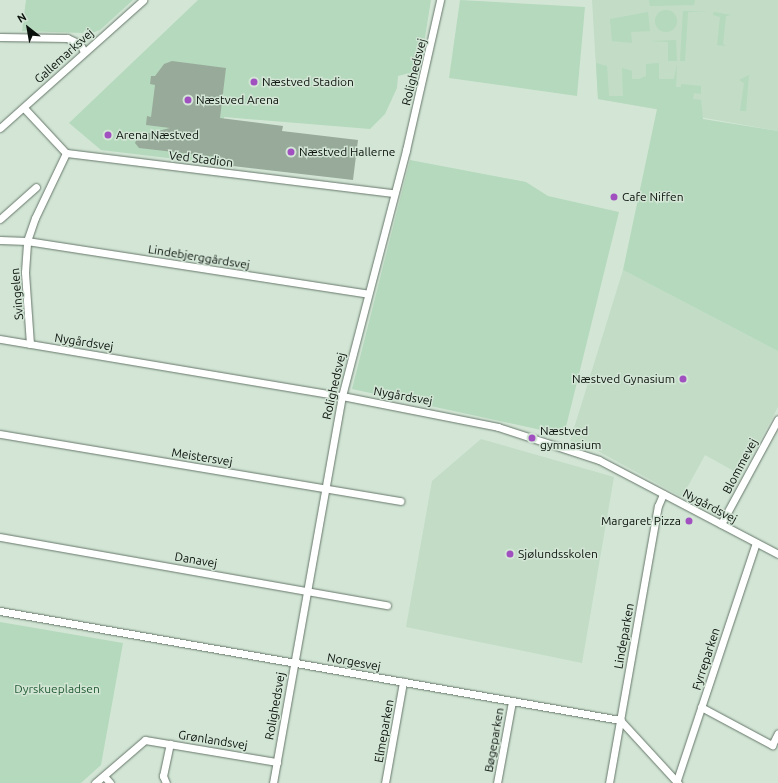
<!DOCTYPE html>
<html>
<head>
<meta charset="utf-8">
<style>
  body { margin:0 }
  #map { position:relative; width:778px; height:783px; overflow:hidden; background:#d3e6d6; font-family:Ubuntu,sans-serif }
  div>[style] { position:absolute }
  [style*='--x'] { left:calc(var(--x)*1px); top:calc(var(--y)*1px); width:calc(var(--w)*1px); rotate:calc(var(--a)*1deg) }
  .built>* { inset:0; background:#c2dcc6 }
  .green>* { inset:0; background:#b5d9bc }
  .round { border-radius:50% }
  .building>* { inset:0; background:#98ab9b }
  .roads { filter:drop-shadow(0 0 1px #667769) drop-shadow(0 0 1px #667769) }
  .minor>* { height:7px; margin:-3.5px; padding:0 3.5px; transform-origin:3.5px; border-radius:3.5px; background:#fff }
  .dots>* { width:11px; height:11px; translate:-50% -50%; box-sizing:border-box; border:2px solid #d3e6d6; border-radius:50% }
  span { translate:-50% -50%; white-space:nowrap; text-align:center; line-height:1.15; -webkit-text-stroke:3px #d3e6d6; paint-order:stroke }
  .street-label { font-size:12px; color:#0b110c }
  .poi-label { font-size:12px; color:#0b110c }
  .left { translate:0 -50%; text-align:left }
  .right { translate:-100% -50%; text-align:right }
  .park-label { font-size:12px; color:#205b31 }
  .north { position:absolute; left:8px; top:8px; width:40px; height:40px; -webkit-text-stroke:3px #d3e6d6; paint-order:stroke; rotate:329deg; font-size:11px; font-weight:700; line-height:16px; text-align:center; color:#0b110c }
  .north::after { content:''; display:block; margin:auto; width:14px; height:18px; background:#0b110c; clip-path:polygon(50% 0,100% 100%,50% 72%,0 100%) }
</style>
</head>
<body>
<div id="map">
  <div class="built">
    <div style="clip-path:polygon(592px 0,778px 0,778px 131px,598px 99px)"></div>
    <div style="clip-path:polygon(623px 270px,778px 351px,778px 407px,741px 475px,705px 455px,682px 497px,596px 450px,570px 441px)"></div>
    <div style="clip-path:polygon(481px 439px,614px 477px,582px 663px,406px 627px,432px 481px)"></div>
  </div>
  <div class="green">
    <div style="clip-path:polygon(26px 0,133px 0,100px 30px,92px 33px,85px 30px,83px 33px,22px 31px)"></div>
    <div style="clip-path:polygon(198px 0,431px 0,423px 50px,414px 72px,398px 76px,397px 88px,385px 114px,370px 129px,224px 117px,218px 164px,101px 150px,69px 123px)"></div>
    <div style="clip-path:polygon(460px 0,585px 7px,577px 96px,449px 78px)"></div>
    <div style="clip-path:polygon(649px 0,695px 0,694px 5px,650px 6px)"></div>
    <div class="round" style="left:655px;top:10px;width:22px;height:22px"></div>
    <div style="clip-path:polygon(683px 11px,707px 11px,688px 12px,685px 61px,680px 61px)"></div>
    <div style="clip-path:polygon(648px 12px,650px 31px,631px 32px,632px 43px,612px 41px,610px 19px)"></div>
    <div style="clip-path:polygon(714px 12px,731px 15px,726px 16px,723px 44px,726px 46px,717px 45px,720px 17px,713px 15px)"></div>
    <div style="clip-path:polygon(676px 40px,677px 61px,668px 61px,668px 42px,651px 41px)"></div>
    <div style="clip-path:polygon(596px 63px,607px 66px,609px 96px,623px 96px,622px 68px,632px 71px,632px 79px,639px 79px,646px 76px,646px 64px,659px 63px,659px 79px,674px 79px,677px 64px,676px 87px,681px 87px,681px 84px,701px 86px,701px 94px,694px 93px,693px 99px,701px 100px,703px 119px,778px 131px,778px 351px,623px 270px,657px 109px,598px 99px)"></div>
    <div style="clip-path:polygon(749px 75px,746px 111px,740px 111px,744px 83px,739px 80px)"></div>
    <div style="clip-path:polygon(410px 160px,526px 182px,548px 196px,619px 212px,564px 435px,352px 389px)"></div>
    <div style="clip-path:polygon(0 622px,123px 643px,101px 765px,81px 783px,0 783px)"></div>
  </div>
  <div class="building">
    <div style="clip-path:polygon(172px 61px,226px 68px,220px 118px,283px 126px,282px 131px,358px 140px,353px 180px,224px 165px,225px 158px,139px 148px,135px 143px,138px 136px,170px 128px,146px 125px,147px 116px,151px 117px,155px 85px,150px 84px,151px 76px,155px 76px,164px 64px)"></div>
  </div>
  <div class="roads">
    <div class="minor">
      <div style="--x:0;--y:37;--w:67;--a:0.9"></div>
      <div style="--x:67;--y:38;--w:14;--a:25"></div>
      <div style="--x:80;--y:44;--w:9;--a:63"></div>
      <div style="--x:24;--y:108;--w:62;--a:47"></div>
      <div style="--x:66;--y:153;--w:330;--a:7"></div>
      <div style="--x:0;--y:128;--w:192;--a:-41.8"></div>
      <div style="--x:0;--y:219;--w:48;--a:-41.6"></div>
      <div style="--x:0;--y:240;--w:27;--a:2"></div>
      <div style="--x:27;--y:241;--w:345;--a:8.8"></div>
      <div style="--x:0;--y:339;--w:347;--a:9.5"></div>
      <div style="--x:342;--y:396;--w:159;--a:11.2"></div>
      <div style="--x:498;--y:427;--w:106;--a:18.1"></div>
      <div style="--x:599;--y:460;--w:202;--a:27.7"></div>
      <div style="--x:30;--y:344;--w:72;--a:-94"></div>
      <div style="--x:25;--y:272;--w:31;--a:-86"></div>
      <div style="--x:27;--y:241;--w:24;--a:-71"></div>
      <div style="--x:35;--y:218;--w:72;--a:-64.5"></div>
      <div style="--x:0;--y:434;--w:406;--a:9.5"></div>
      <div style="--x:721;--y:524;--w:119;--a:-61.5"></div>
      <div style="--x:0;--y:537;--w:393;--a:10"></div>
      <div style="--x:0;--y:611;--w:630;--a:9.97"></div>
      <div style="--x:620;--y:720;--w:86;--a:47.4"></div>
      <div style="--x:701;--y:707;--w:81;--a:28.2"></div>
      <div style="--x:772;--y:745;--w:13;--a:-63"></div>
      <div style="--x:104;--y:776;--w:9;--a:49"></div>
      <div style="--x:95;--y:783;--w:66;--a:-40.7"></div>
      <div style="--x:145;--y:740;--w:134;--a:9.5"></div>
      <div style="--x:166;--y:783;--w:8;--a:-113"></div>
      <div style="--x:163;--y:776;--w:33;--a:-78"></div>
      <div style="--x:273;--y:783;--w:393;--a:-79.9"></div>
      <div style="--x:342;--y:396;--w:254;--a:-75.4"></div>
      <div style="--x:406;--y:150;--w:154;--a:-77.2"></div>
      <div style="--x:385;--y:783;--w:103;--a:-79.9"></div>
      <div style="--x:497;--y:783;--w:83;--a:-79.6"></div>
      <div style="--x:609;--y:783;--w:281;--a:-80"></div>
      <div style="--x:658;--y:506;--w:13;--a:-67"></div>
      <div style="--x:676;--y:783;--w:253;--a:-71.6"></div>
    </div>
  </div>
  <div class="dots">
    <div style="left:254px;top:82px;background:#a150c0"></div>
    <div style="left:188px;top:100px;background:#a150c0"></div>
    <div style="left:108px;top:135px;background:#a150c0"></div>
    <div style="left:291px;top:152px;background:#a150c0"></div>
    <div style="left:614px;top:197px;background:#a150c0"></div>
    <div style="left:683px;top:379px;background:#a150c0"></div>
    <div style="left:532px;top:438px;background:#a150c0"></div>
    <div style="left:689px;top:521px;background:#a150c0"></div>
    <div style="left:510px;top:554px;background:#a150c0"></div>
  </div>
  <div class="street-label">
    <span style="left:64px;top:56px;rotate:-42deg">Gallemarksvej</span>
    <span style="left:414px;top:72px;rotate:-76deg">Rolighedsvej</span>
    <span style="left:201px;top:159px;rotate:7deg">Ved Stadion</span>
    <span style="left:199px;top:257px;rotate:9deg">Lindebjerggårdsvej</span>
    <span style="left:17px;top:294px;rotate:-95deg">Svingelen</span>
    <span style="left:84px;top:342px;rotate:9deg">Nygårdsvej</span>
    <span style="left:334px;top:386px;rotate:-77deg">Rolighedsvej</span>
    <span style="left:403px;top:396px;rotate:10deg">Nygårdsvej</span>
    <span style="left:202px;top:457px;rotate:9deg">Meistersvej</span>
    <span style="left:740px;top:466px;rotate:-62deg">Blommevej</span>
    <span style="left:710px;top:506px;rotate:28deg">Nygårdsvej</span>
    <span style="left:196px;top:560px;rotate:10deg">Danavej</span>
    <span style="left:624px;top:636px;rotate:-80deg">Lindeparken</span>
    <span style="left:706px;top:659px;rotate:-72deg">Fyrreparken</span>
    <span style="left:354px;top:662px;rotate:10deg">Norgesvej</span>
    <span style="left:275px;top:706px;rotate:-80deg">Rolighedsvej</span>
    <span style="left:384px;top:731px;rotate:-80deg">Elmeparken</span>
    <span style="left:213px;top:740px;rotate:9deg">Grønlandsvej</span>
    <span style="left:494px;top:740px;rotate:-80deg">Bøgeparken</span>
  </div>
  <div class="poi-label">
    <span class="left" style="left:262px;top:82px">Næstved Stadion</span>
    <span class="left" style="left:196px;top:100px">Næstved Arena</span>
    <span class="left" style="left:116px;top:135px">Arena Næstved</span>
    <span class="left" style="left:299px;top:152px">Næstved Hallerne</span>
    <span class="left" style="left:622px;top:197px">Cafe Niffen</span>
    <span class="right" style="left:675px;top:379px">Næstved Gynasium</span>
    <span class="left" style="left:540px;top:438px">Næstved<br>gymnasium</span>
    <span class="right" style="left:681px;top:521px">Margaret Pizza</span>
    <span class="left" style="left:518px;top:554px">Sjølundsskolen</span>
  </div>
  <div class="park-label">
    <span style="left:57px;top:689px">Dyrskuepladsen</span>
  </div>
  <div class="north">N</div>
</div>
</body>
</html>
